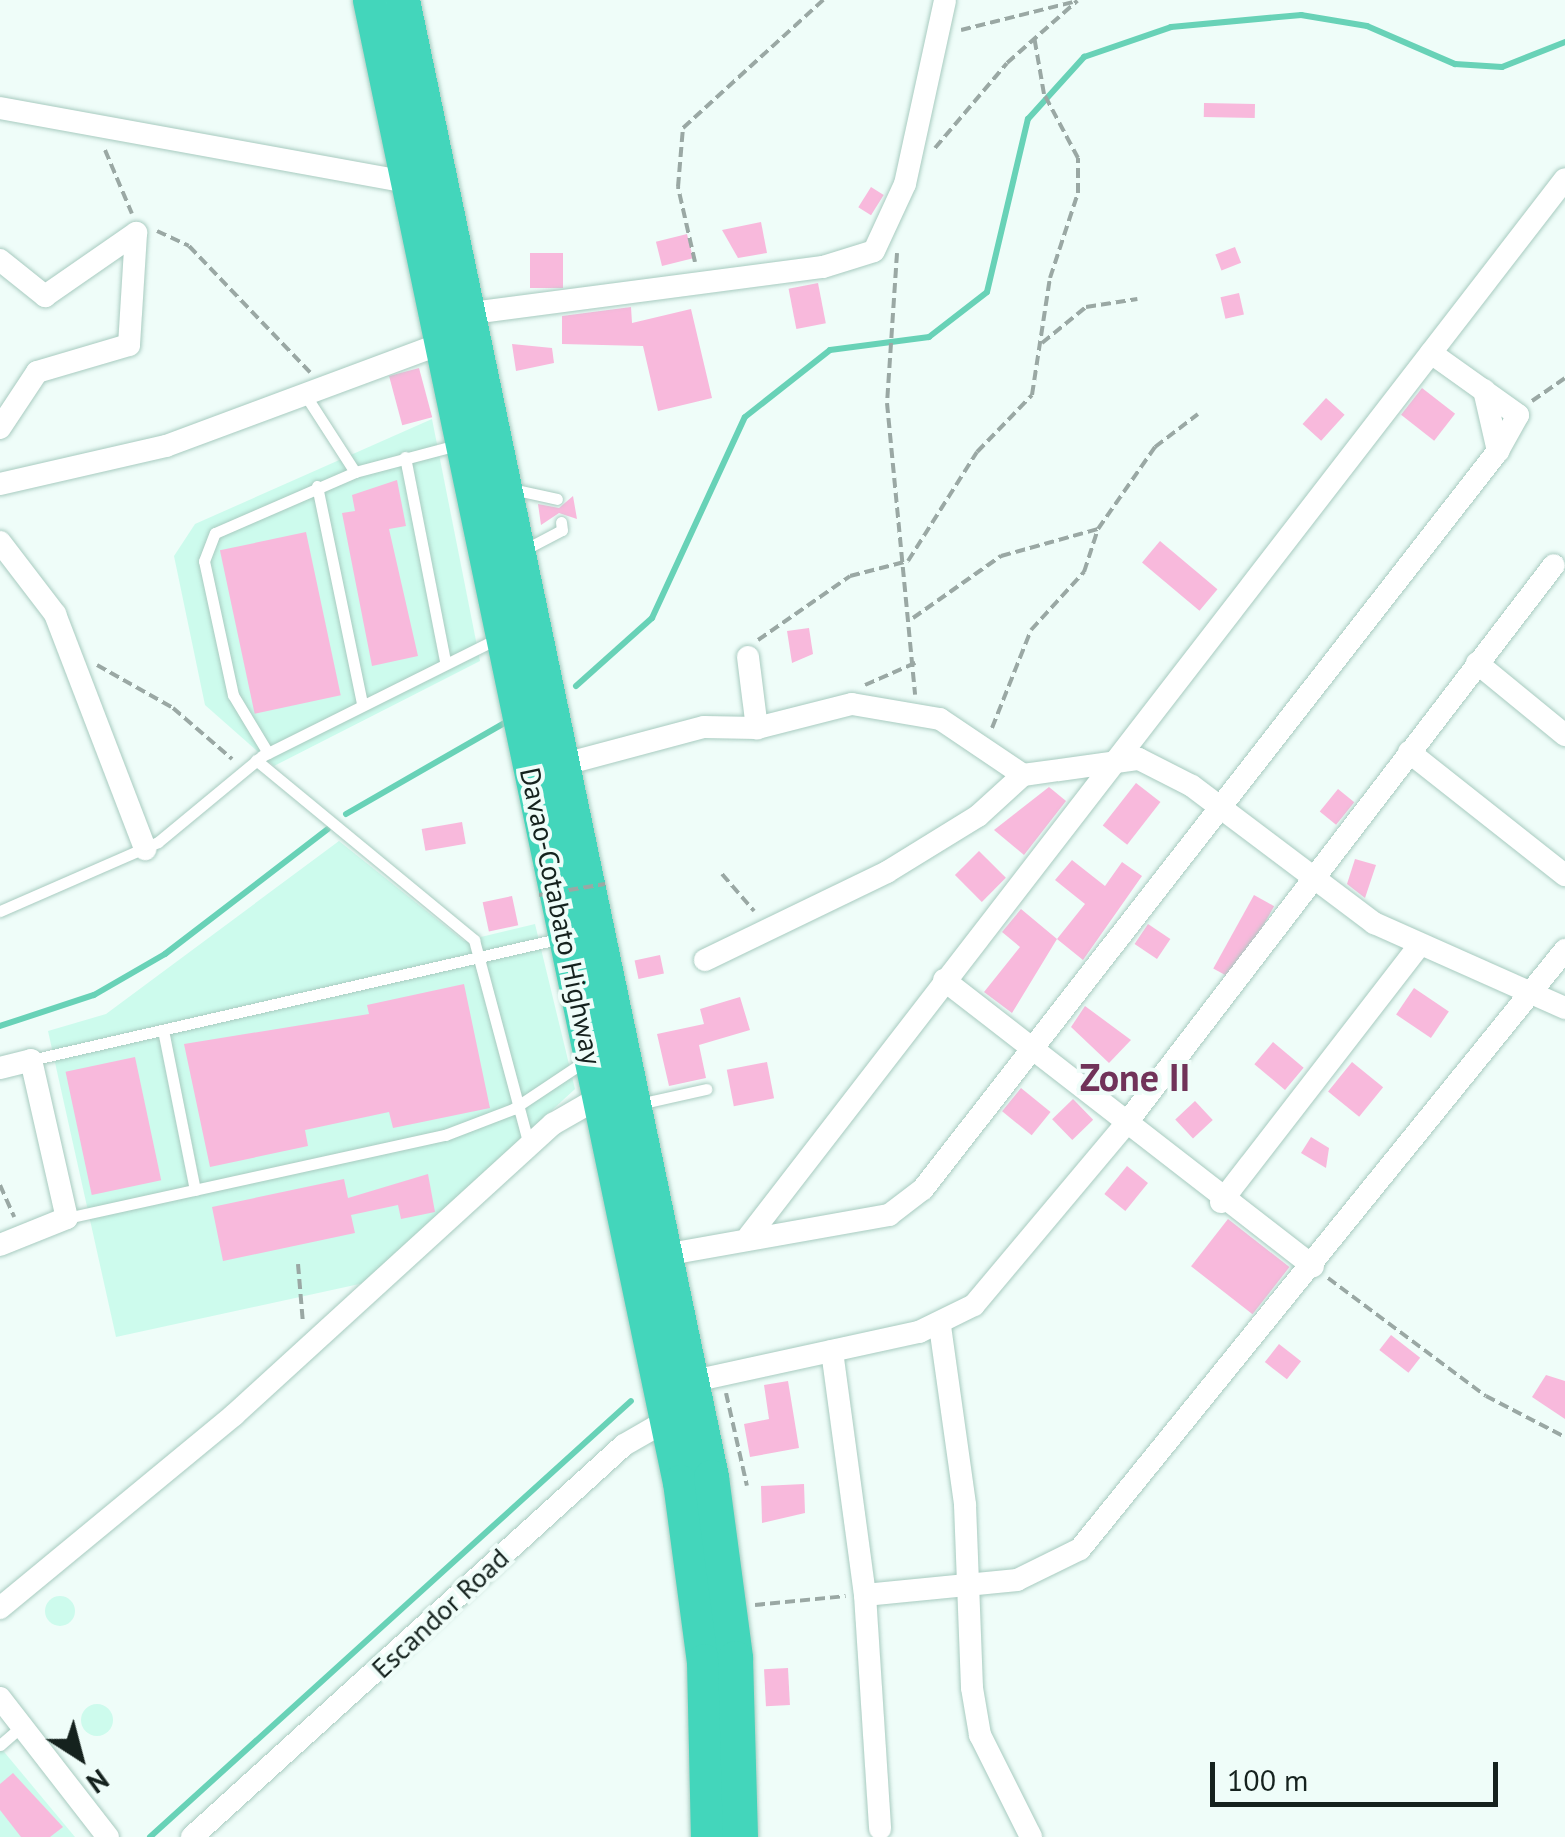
<!DOCTYPE html>
<html>
<head>
<meta charset="utf-8">
<style>
  body { margin:0 }
  #map { position:relative; width:1565px; height:1837px; overflow:hidden; background:#effdf9; font-family:"PT Sans",sans-serif }
  div>[style] { position:absolute }
  [style*='--x'] { left:calc(var(--x)*1px); top:calc(var(--y)*1px); width:calc(var(--w)*1px); rotate:calc(var(--a)*1deg) }
  .built>* { inset:0; background:#cdfbed }
  .round { border-radius:50% }
  .stream>* { height:6px; margin:-3px; padding:0 3px; transform-origin:3px; border-radius:3px; background:#68d2b7 }
  .building>* { inset:0; background:#f8b9dc; transform-origin:0 0 }
  .path>* { height:4px; margin-top:-2px; transform-origin:0; background:repeating-linear-gradient(90deg,#9aa8a4 0 10px,transparent 0 15px) }
  .roads { filter:drop-shadow(0 0 2px #a8cbc0) drop-shadow(0 0 2px #a8cbc0) }
  .service>* { height:11px; margin:-5.5px; padding:0 5.5px; transform-origin:5.5px; border-radius:5.5px; background:#fff }
  .minor>* { height:22px; margin:-11px; padding:0 11px; transform-origin:11px; border-radius:11px; background:#fff }
  .trunk>* { height:35px; margin:-17.5px; padding:0 17.5px; transform-origin:17.5px; border-radius:17.5px; background:#43d6bb }
  .path-bridge>* { height:4px; margin-top:-2px; transform-origin:0; background:repeating-linear-gradient(90deg,#9aa8a4 0 10px,transparent 0 15px) }
  span { translate:-50% -50%; white-space:nowrap; text-align:center; line-height:1.15; -webkit-text-stroke:8px #effdf9; paint-order:stroke }
  .street-label { font-size:28px; color:#15221e }
  .district-label { font-size:38px; color:#713359; font-weight:700 }
  .north { position:absolute; left:30px; top:1707px; width:100px; height:100px; -webkit-text-stroke:8px #effdf9; paint-order:stroke; rotate:144deg; font-size:28px; font-weight:700; line-height:40px; text-align:center; color:#15221e }
  .north::after { content:''; display:block; margin:auto; width:35px; height:45px; background:#15221e; clip-path:polygon(50% 0,100% 100%,50% 72%,0 100%) }
  .scale { position:absolute; left:1210px; top:1762px; width:288px; height:45px; box-sizing:border-box; border:5px solid #15221e; border-top:0; padding-left:12px; font-size:30px; line-height:35px; white-space:nowrap; color:#15221e; -webkit-text-stroke:8px #effdf9; paint-order:stroke }
</style>
</head>
<body>
<div id="map">
  <div class="built">
    <div style="clip-path:polygon(432px 419px,480px 661px,274px 766px,205px 705px,174px 556px,195px 524px)"></div>
    <div style="clip-path:polygon(339px 841px,464px 941px,535px 924px,575px 1089px,364px 1283px,116px 1337px,48px 1031px,106px 1014px)"></div>
    <div class="round" style="left:45px;top:1596px;width:30px;height:30px"></div>
    <div class="round" style="left:81px;top:1704px;width:32px;height:32px"></div>
    <div style="clip-path:polygon(0 1747px,75px 1837px,0 1837px)"></div>
  </div>
  <div class="stream">
    <div style="--x:576;--y:686;--w:102;--a:-41.8"></div>
    <div style="--x:652;--y:618;--w:221;--a:-65.2"></div>
    <div style="--x:745;--y:417;--w:108;--a:-38.2"></div>
    <div style="--x:830;--y:350;--w:100;--a:-7.5"></div>
    <div style="--x:929;--y:337;--w:73;--a:-37.8"></div>
    <div style="--x:987;--y:292;--w:178;--a:-76.7"></div>
    <div style="--x:1028;--y:119;--w:84;--a:-47.9"></div>
    <div style="--x:1084;--y:57;--w:92;--a:-19"></div>
    <div style="--x:1171;--y:27;--w:131;--a:-5.3"></div>
    <div style="--x:1301;--y:15;--w:67;--a:9.5"></div>
    <div style="--x:1367;--y:26;--w:96;--a:23.4"></div>
    <div style="--x:1455;--y:64;--w:47;--a:3.7"></div>
    <div style="--x:1502;--y:67;--w:68;--a:-21.6"></div>
    <div style="--x:346;--y:814;--w:182;--a:-29.9"></div>
    <div style="--x:0;--y:1026;--w:99;--a:-18.3"></div>
    <div style="--x:94;--y:995;--w:82;--a:-30"></div>
    <div style="--x:165;--y:954;--w:205;--a:-37.5"></div>
    <div style="--x:150;--y:1837;--w:649;--a:-42.19"></div>
  </div>
  <div class="building">
    <div style="left:1204px;top:103px;width:51px;height:14px;rotate:1deg"></div>
    <div style="left:871px;top:187px;width:15px;height:24px;rotate:32deg"></div>
    <div style="clip-path:polygon(761px 222px,767px 253px,738px 258px,722px 230px)"></div>
    <div style="left:687px;top:234px;width:25px;height:32px;rotate:76deg"></div>
    <div style="left:1235px;top:247px;width:17px;height:21px;rotate:69deg"></div>
    <div style="left:530px;top:253px;width:33px;height:35px"></div>
    <div style="left:818px;top:283px;width:41px;height:30px;rotate:79deg"></div>
    <div style="left:1239px;top:293px;width:22px;height:19px;rotate:77deg"></div>
    <div style="clip-path:polygon(631px 307px,632px 323px,691px 309px,712px 398px,658px 411px,643px 346px,562px 344px,562px 316px)"></div>
    <div style="clip-path:polygon(512px 344px,552px 348px,554px 363px,516px 371px)"></div>
    <div style="left:419px;top:368px;width:51px;height:31px;rotate:75deg"></div>
    <div style="left:1422px;top:388px;width:42px;height:34px;rotate:38deg"></div>
    <div style="left:1326px;top:398px;width:25px;height:35px;rotate:42deg"></div>
    <div style="clip-path:polygon(397px 480px,406px 526px,389px 529px,418px 656px,372px 666px,342px 513px,355px 511px,352px 495px)"></div>
    <div style="clip-path:polygon(573px 496px,577px 519px,559px 513px,541px 525px,538px 504px,559px 508px)"></div>
    <div style="left:306px;top:532px;width:167px;height:88px;rotate:78deg"></div>
    <div style="left:1160px;top:541px;width:75px;height:28px;rotate:40deg"></div>
    <div style="clip-path:polygon(809px 628px,813px 654px,792px 663px,787px 631px)"></div>
    <div style="left:1136px;top:783px;width:31px;height:54px;rotate:38deg"></div>
    <div style="clip-path:polygon(1049px 787px,1066px 801px,1024px 855px,994px 830px)"></div>
    <div style="left:1338px;top:789px;width:21px;height:29px;rotate:39deg"></div>
    <div style="left:462px;top:822px;width:22px;height:41px;rotate:80deg"></div>
    <div style="left:979px;top:851px;width:38px;height:34px;rotate:45deg"></div>
    <div style="clip-path:polygon(1355px 859px,1376px 865px,1365px 898px,1347px 884px)"></div>
    <div style="clip-path:polygon(1072px 860px,1105px 886px,1122px 862px,1142px 876px,1083px 960px,1057px 939px,1085px 904px,1055px 880px)"></div>
    <div style="left:1254px;top:895px;width:23px;height:84px;rotate:29deg"></div>
    <div style="left:512px;top:896px;width:30px;height:30px;rotate:78deg"></div>
    <div style="clip-path:polygon(1021px 909px,1057px 939px,1012px 1013px,984px 992px,1020px 947px,1002px 932px)"></div>
    <div style="left:1148px;top:924px;width:27px;height:24px;rotate:34deg"></div>
    <div style="left:660px;top:955px;width:19px;height:26px;rotate:78deg"></div>
    <div style="clip-path:polygon(464px 984px,490px 1108px,393px 1128px,389px 1112px,305px 1130px,308px 1146px,210px 1167px,184px 1044px,369px 1014px,367px 1005px)"></div>
    <div style="left:1414px;top:988px;width:42px;height:32px;rotate:34deg"></div>
    <div style="clip-path:polygon(740px 997px,750px 1030px,699px 1045px,706px 1078px,669px 1086px,657px 1034px,704px 1024px,700px 1009px)"></div>
    <div style="clip-path:polygon(1085px 1006px,1131px 1040px,1109px 1063px,1071px 1027px)"></div>
    <div style="left:1273px;top:1042px;width:40px;height:29px;rotate:40deg"></div>
    <div style="left:135px;top:1057px;width:126px;height:71px;rotate:78deg"></div>
    <div style="left:767px;top:1062px;width:37px;height:41px;rotate:79deg"></div>
    <div style="left:1352px;top:1062px;width:40px;height:38px;rotate:39deg"></div>
    <div style="left:1021px;top:1088px;width:38px;height:30px;rotate:39deg"></div>
    <div style="left:1073px;top:1099px;width:29px;height:29px;rotate:46deg"></div>
    <div style="left:1195px;top:1101px;width:26px;height:27px;rotate:47deg"></div>
    <div style="clip-path:polygon(1311px 1137px,1329px 1148px,1326px 1168px,1301px 1153px)"></div>
    <div style="left:1127px;top:1166px;width:27px;height:36px;rotate:39deg"></div>
    <div style="clip-path:polygon(428px 1174px,435px 1212px,401px 1219px,398px 1205px,351px 1215px,355px 1233px,223px 1261px,212px 1207px,344px 1179px,348px 1198px)"></div>
    <div style="left:1228px;top:1219px;width:78px;height:60px;rotate:38deg"></div>
    <div style="left:1391px;top:1335px;width:37px;height:19px;rotate:38deg"></div>
    <div style="left:1279px;top:1344px;width:28px;height:23px;rotate:38deg"></div>
    <div style="clip-path:polygon(1546px 1375px,1565px 1381px,1565px 1419px,1532px 1397px)"></div>
    <div style="clip-path:polygon(788px 1381px,799px 1448px,750px 1457px,744px 1424px,769px 1419px,764px 1385px)"></div>
    <div style="clip-path:polygon(804px 1484px,805px 1513px,762px 1523px,761px 1486px)"></div>
    <div style="left:788px;top:1668px;width:37px;height:24px;rotate:87deg"></div>
    <div style="clip-path:polygon(13px 1773px,63px 1827px,50px 1837px,21px 1837px,0 1810px,0 1784px)"></div>
  </div>
  <div class="path">
    <div style="--x:961;--y:30;--w:115;--a:-14"></div>
    <div style="--x:935;--y:148;--w:111;--a:-49.7"></div>
    <div style="--x:1007;--y:63;--w:94;--a:-41.5"></div>
    <div style="--x:105;--y:150;--w:69;--a:67.1"></div>
    <div style="--x:157;--y:231;--w:35;--a:25"></div>
    <div style="--x:189;--y:246;--w:175;--a:46.2"></div>
    <div style="--x:897;--y:253;--w:150;--a:93.8"></div>
    <div style="--x:887;--y:403;--w:293;--a:84.5"></div>
    <div style="--x:695;--y:262;--w:77;--a:-102.8"></div>
    <div style="--x:678;--y:187;--w:59;--a:-85.2"></div>
    <div style="--x:683;--y:128;--w:190;--a:-42.4"></div>
    <div style="--x:1042;--y:343;--w:57;--a:-39.3"></div>
    <div style="--x:1086;--y:307;--w:52;--a:-8.9"></div>
    <div style="--x:1532;--y:401;--w:40;--a:-34.9"></div>
    <div style="--x:913;--y:618;--w:108;--a:-35.2"></div>
    <div style="--x:1001;--y:556;--w:101;--a:-15.6"></div>
    <div style="--x:758;--y:640;--w:112;--a:-34.8"></div>
    <div style="--x:850;--y:576;--w:60;--a:-14.5"></div>
    <div style="--x:908;--y:561;--w:129;--a:-57.7"></div>
    <div style="--x:977;--y:452;--w:79;--a:-46"></div>
    <div style="--x:1032;--y:395;--w:118;--a:-81.3"></div>
    <div style="--x:1050;--y:278;--w:89;--a:-71.8"></div>
    <div style="--x:1078;--y:193;--w:35;--a:-90"></div>
    <div style="--x:1078;--y:158;--w:72;--a:-118"></div>
    <div style="--x:1044;--y:94;--w:59;--a:-99.8"></div>
    <div style="--x:97;--y:665;--w:87;--a:29.5"></div>
    <div style="--x:173;--y:708;--w:78;--a:40.8"></div>
    <div style="--x:865;--y:685;--w:55;--a:-23.7"></div>
    <div style="--x:992;--y:728;--w:105;--a:-68.3"></div>
    <div style="--x:1031;--y:630;--w:79;--a:-47.6"></div>
    <div style="--x:1084;--y:572;--w:45;--a:-72"></div>
    <div style="--x:1098;--y:529;--w:100;--a:-55.2"></div>
    <div style="--x:1155;--y:447;--w:54;--a:-37.5"></div>
    <div style="--x:722;--y:874;--w:49;--a:49.1"></div>
    <div style="--x:0;--y:1185;--w:35;--a:66"></div>
    <div style="--x:298;--y:1264;--w:60;--a:85.2"></div>
    <div style="--x:1328;--y:1278;--w:197;--a:36.8"></div>
    <div style="--x:1486;--y:1396;--w:89;--a:27.4"></div>
    <div style="--x:726;--y:1393;--w:95;--a:77.3"></div>
    <div style="--x:755;--y:1605;--w:91;--a:-5.6"></div>
  </div>
  <div class="roads">
    <div class="service">
      <div style="--x:304;--y:393;--w:94;--a:57.2"></div>
      <div style="--x:405;--y:457;--w:208;--a:78.9"></div>
      <div style="--x:317;--y:486;--w:222;--a:78.3"></div>
      <div style="--x:512;--y:489;--w:46;--a:12.5"></div>
      <div style="--x:520;--y:552;--w:47;--a:-27.6"></div>
      <div style="--x:562;--y:530;--w:8;--a:-97"></div>
      <div style="--x:268;--y:753;--w:68;--a:-121.1"></div>
      <div style="--x:233;--y:695;--w:137;--a:-102.2"></div>
      <div style="--x:204;--y:561;--w:30;--a:-69"></div>
      <div style="--x:215;--y:533;--w:153;--a:-23.5"></div>
      <div style="--x:355;--y:472;--w:106;--a:-14.8"></div>
      <div style="--x:256;--y:760;--w:283;--a:39.5"></div>
      <div style="--x:474;--y:940;--w:212;--a:75"></div>
      <div style="--x:0;--y:911;--w:172;--a:-23.6"></div>
      <div style="--x:158;--y:842;--w:135;--a:-39.6"></div>
      <div style="--x:262;--y:756;--w:263;--a:-26.5"></div>
      <div style="--x:163;--y:1030;--w:163;--a:78.7"></div>
      <div style="--x:31;--y:1060;--w:545;--a:-12.94"></div>
      <div style="--x:639;--y:1104;--w:69;--a:-12.6"></div>
      <div style="--x:67;--y:1218;--w:387;--a:-12.4"></div>
      <div style="--x:445;--y:1135;--w:73;--a:-20.9"></div>
      <div style="--x:513;--y:1109;--w:90;--a:-33.7"></div>
      <div style="--x:0;--y:1745;--w:28;--a:-41"></div>
    </div>
    <div class="minor">
      <div style="--x:0;--y:108;--w:414;--a:10.3"></div>
      <div style="--x:0;--y:260;--w:58;--a:38.7"></div>
      <div style="--x:45;--y:296;--w:111;--a:-34.7"></div>
      <div style="--x:457;--y:315;--w:369;--a:-7.5"></div>
      <div style="--x:823;--y:267;--w:53;--a:-17.4"></div>
      <div style="--x:874;--y:251;--w:74;--a:-65.2"></div>
      <div style="--x:905;--y:184;--w:188;--a:-77.7"></div>
      <div style="--x:1484;--y:390;--w:63;--a:77.1"></div>
      <div style="--x:0;--y:428;--w:67;--a:-56.5"></div>
      <div style="--x:37;--y:372;--w:96;--a:-16.4"></div>
      <div style="--x:129;--y:345;--w:112;--a:-86.4"></div>
      <div style="--x:0;--y:484;--w:170;--a:-12.9"></div>
      <div style="--x:166;--y:446;--w:306;--a:-20.4"></div>
      <div style="--x:0;--y:542;--w:91;--a:52.6"></div>
      <div style="--x:55;--y:614;--w:252;--a:69"></div>
      <div style="--x:748;--y:657;--w:72;--a:82.8"></div>
      <div style="--x:1477;--y:663;--w:114;--a:39.3"></div>
      <div style="--x:1409;--y:752;--w:199;--a:38.3"></div>
      <div style="--x:561;--y:765;--w:148;--a:-14.9"></div>
      <div style="--x:704;--y:727;--w:53;--a:1.1"></div>
      <div style="--x:757;--y:728;--w:98;--a:-14.2"></div>
      <div style="--x:852;--y:704;--w:89;--a:9.7"></div>
      <div style="--x:940;--y:719;--w:100;--a:34"></div>
      <div style="--x:1023;--y:775;--w:117;--a:-7.9"></div>
      <div style="--x:1139;--y:759;--w:59;--a:27"></div>
      <div style="--x:1192;--y:786;--w:228;--a:37"></div>
      <div style="--x:1374;--y:923;--w:209;--a:24"></div>
      <div style="--x:705;--y:960;--w:202;--a:-25.8"></div>
      <div style="--x:887;--y:872;--w:107;--a:-31.6"></div>
      <div style="--x:978;--y:816;--w:61;--a:-42.3"></div>
      <div style="--x:944;--y:980;--w:467;--a:37.8"></div>
      <div style="--x:0;--y:1068;--w:32;--a:-14"></div>
      <div style="--x:31;--y:1060;--w:162;--a:77.2"></div>
      <div style="--x:67;--y:1218;--w:72;--a:158.1"></div>
      <div style="--x:1221;--y:1202;--w:322;--a:-52.3"></div>
      <div style="--x:749;--y:1236;--w:1335;--a:-52.33"></div>
      <div style="--x:664;--y:1255;--w:229;--a:-10.1"></div>
      <div style="--x:889;--y:1215;--w:43;--a:-37.4"></div>
      <div style="--x:923;--y:1189;--w:936;--a:-52.08"></div>
      <div style="--x:1498;--y:451;--w:41;--a:-60.9"></div>
      <div style="--x:1518;--y:415;--w:107;--a:-144.5"></div>
      <div style="--x:940;--y:1326;--w:181;--a:82"></div>
      <div style="--x:965;--y:1505;--w:183;--a:87.8"></div>
      <div style="--x:972;--y:1688;--w:48;--a:80.3"></div>
      <div style="--x:980;--y:1735;--w:114;--a:63.4"></div>
      <div style="--x:832;--y:1351;--w:246;--a:82.3"></div>
      <div style="--x:865;--y:1595;--w:234;--a:86.3"></div>
      <div style="--x:680;--y:1384;--w:245;--a:-12.3"></div>
      <div style="--x:919;--y:1332;--w:61;--a:-26.1"></div>
      <div style="--x:974;--y:1305;--w:235;--a:-50"></div>
      <div style="--x:1125;--y:1125;--w:705;--a:-52.55"></div>
      <div style="--x:865;--y:1595;--w:153;--a:-5.6"></div>
      <div style="--x:1017;--y:1580;--w:70;--a:-26.2"></div>
      <div style="--x:1080;--y:1549;--w:771;--a:-51"></div>
      <div style="--x:0;--y:1608;--w:303;--a:-39.5"></div>
      <div style="--x:234;--y:1415;--w:432;--a:-42.4"></div>
      <div style="--x:553;--y:1124;--w:54;--a:-29.9"></div>
      <div style="--x:0;--y:1698;--w:176;--a:52.2"></div>
      <div style="--x:192;--y:1837;--w:583;--a:-42.22"></div>
      <div style="--x:624;--y:1445;--w:62;--a:-29.9"></div>
    </div>
    <div class="trunk">
      <div style="--x:370;--y:0;--w:1514;--a:78.19"></div>
      <div style="--x:680;--y:1482;--w:181;--a:82.4"></div>
      <div style="--x:704;--y:1661;--w:176;--a:88.7"></div>
      <div style="--x:402;--y:0;--w:1509;--a:78.18"></div>
      <div style="--x:711;--y:1477;--w:183;--a:82.4"></div>
      <div style="--x:735;--y:1658;--w:179;--a:88.4"></div>
    </div>
  </div>
  <div class="path-bridge">
    <div style="--x:539;--y:895;--w:67;--a:-9.5"></div>
  </div>
  <div class="street-label">
    <span style="left:561px;top:916px;rotate:78deg">Davao-Cotabato Highway</span>
    <span style="left:440px;top:1613px;rotate:-43deg">Escandor Road</span>
  </div>
  <div class="district-label">
    <span style="left:1135px;top:1077px">Zone II</span>
  </div>
  <div class="north">N</div>
  <div class="scale">100 m</div>
</div>
</body>
</html>
